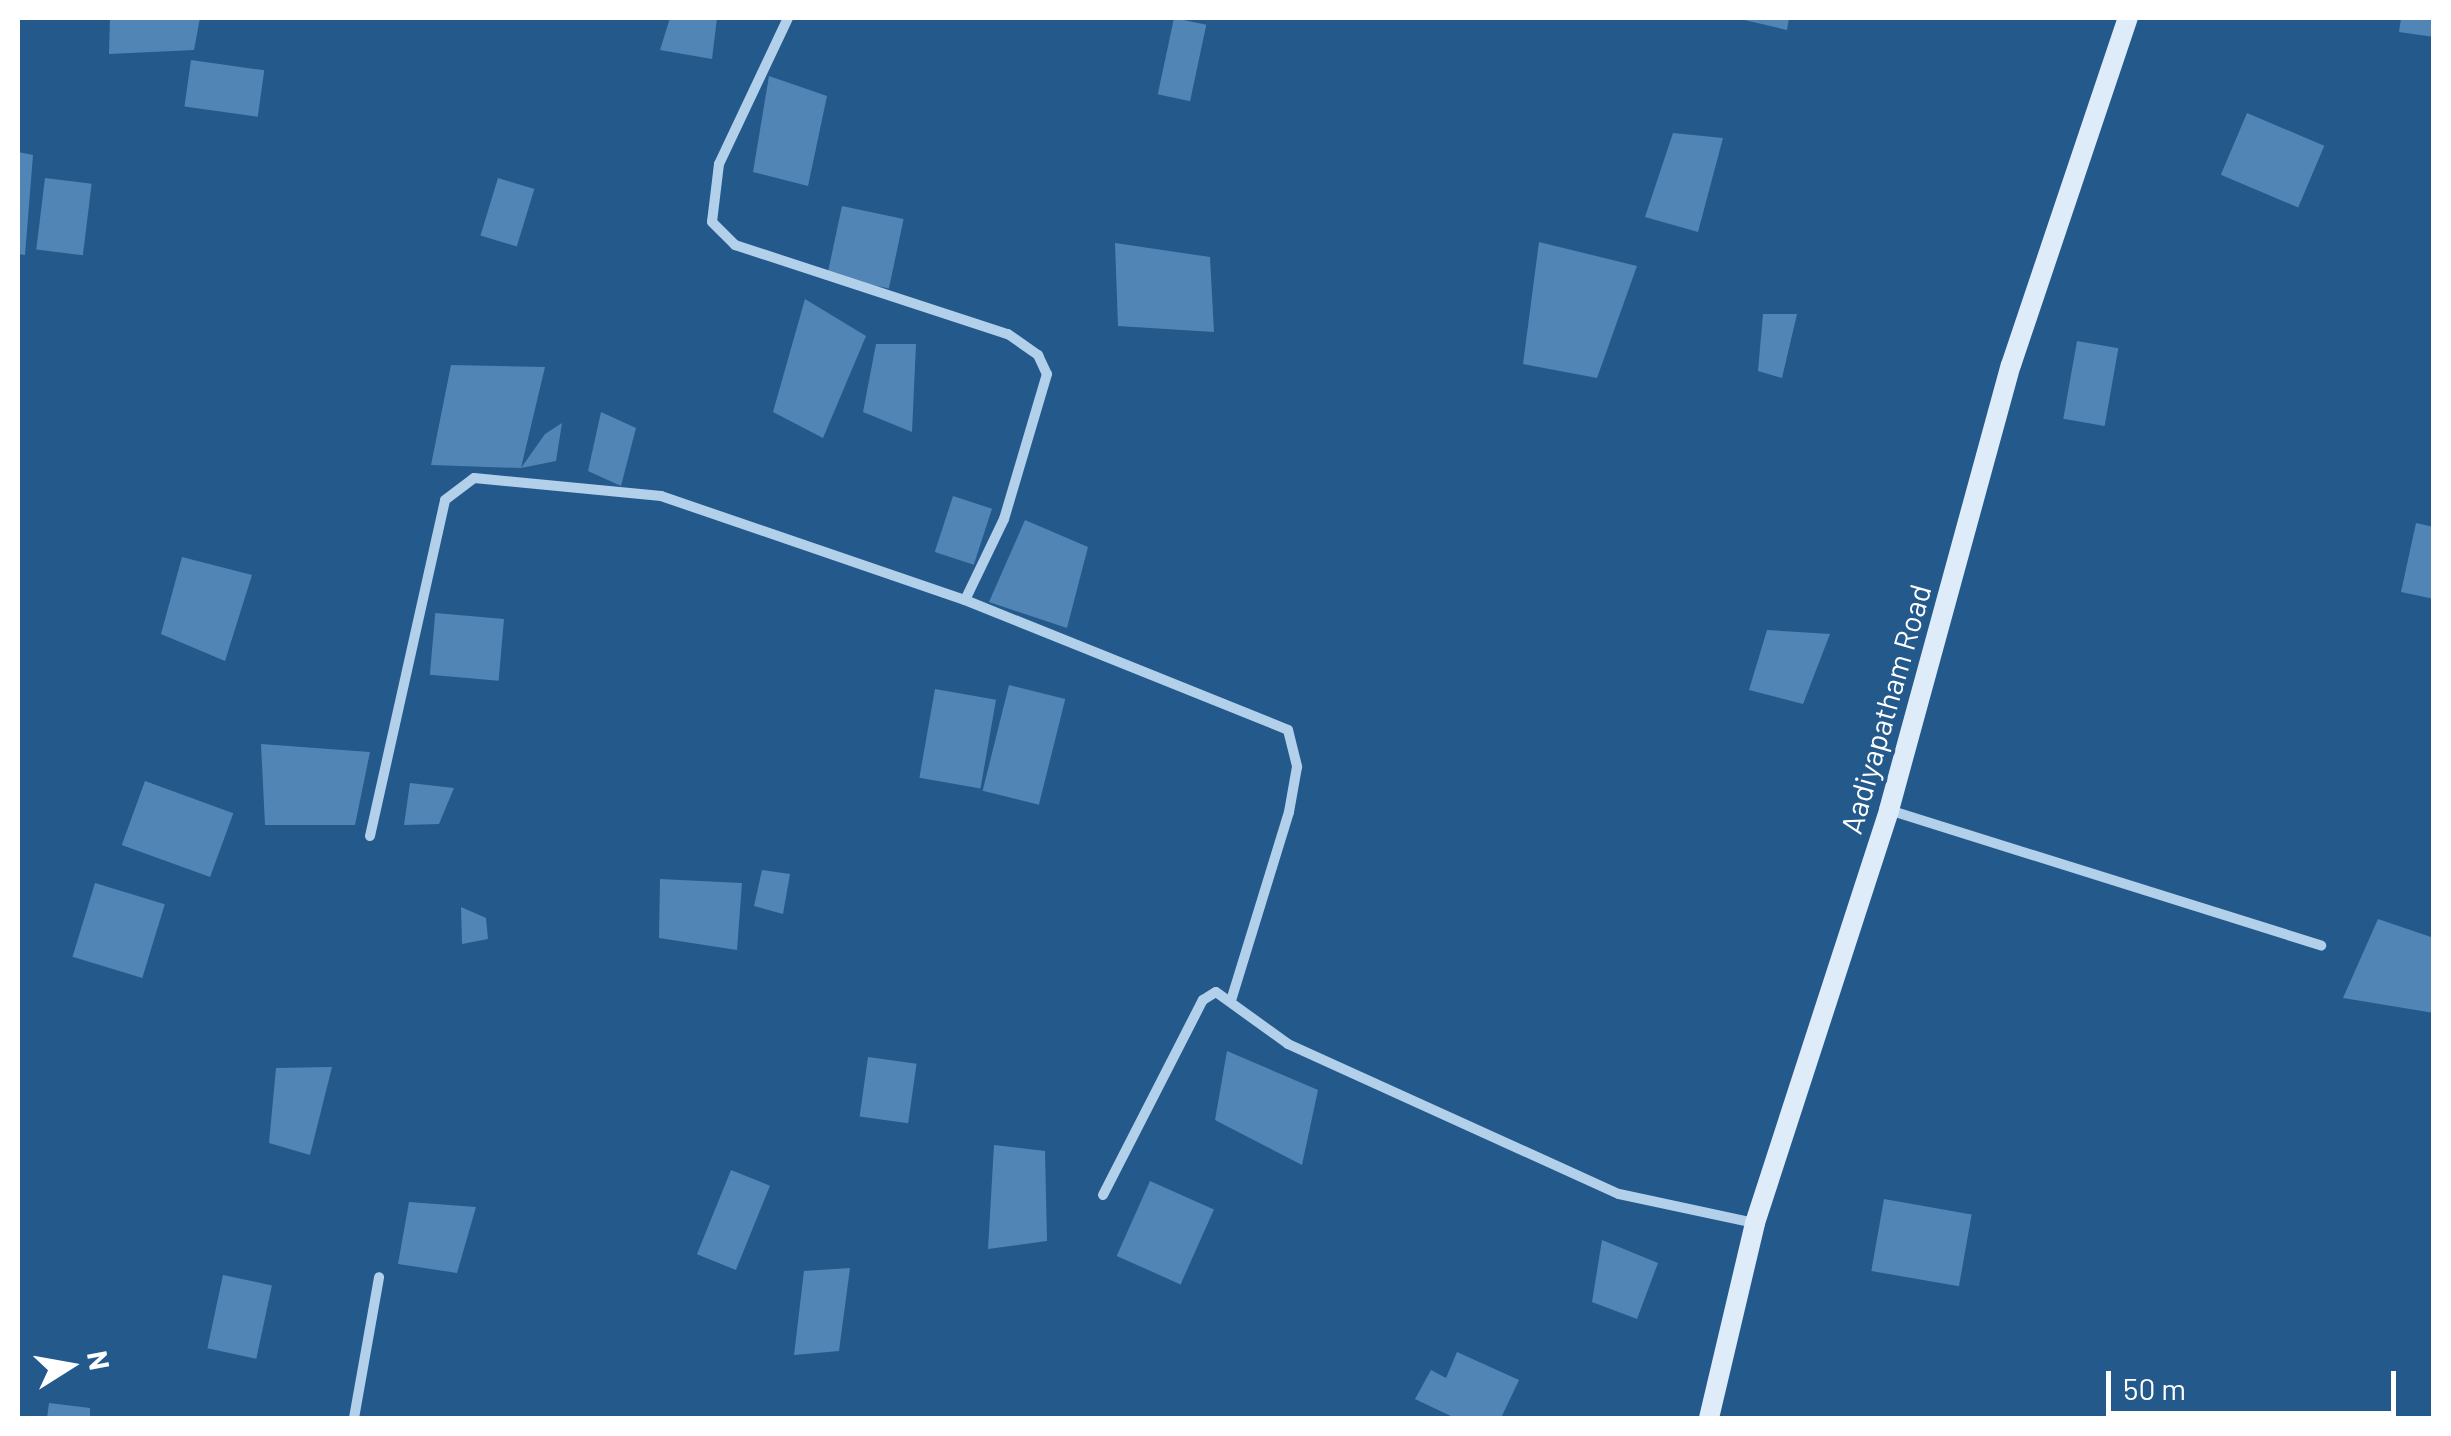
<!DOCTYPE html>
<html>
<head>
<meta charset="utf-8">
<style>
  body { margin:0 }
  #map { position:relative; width:2451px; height:1436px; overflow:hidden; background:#24598c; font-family:Barlow,sans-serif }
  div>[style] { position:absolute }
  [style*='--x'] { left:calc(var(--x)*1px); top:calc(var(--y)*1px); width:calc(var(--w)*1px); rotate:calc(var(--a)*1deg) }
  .building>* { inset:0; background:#5185b5; transform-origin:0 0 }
  .street>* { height:10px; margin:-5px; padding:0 5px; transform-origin:5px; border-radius:5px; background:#b3d0eb }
  .secondary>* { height:20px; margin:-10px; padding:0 10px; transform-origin:10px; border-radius:10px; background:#deebf9 }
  span { translate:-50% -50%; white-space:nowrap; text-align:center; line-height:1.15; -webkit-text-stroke:8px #24598c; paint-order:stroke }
  .street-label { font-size:30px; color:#fff }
  .frame { position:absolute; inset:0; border:20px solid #fff; pointer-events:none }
  .north { position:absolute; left:20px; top:1316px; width:100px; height:100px; -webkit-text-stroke:8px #24598c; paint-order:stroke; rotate:79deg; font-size:28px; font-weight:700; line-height:40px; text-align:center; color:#fff }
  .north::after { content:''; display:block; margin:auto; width:35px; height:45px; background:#fff; clip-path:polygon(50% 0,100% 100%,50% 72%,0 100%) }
  .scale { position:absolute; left:2106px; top:1371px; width:290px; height:45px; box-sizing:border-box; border:5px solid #fff; border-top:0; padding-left:12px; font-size:30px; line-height:35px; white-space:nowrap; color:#fff; -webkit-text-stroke:8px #24598c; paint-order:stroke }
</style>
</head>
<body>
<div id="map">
  <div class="building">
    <div style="clip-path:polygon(110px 18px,200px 18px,194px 50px,109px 54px)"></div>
    <div style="clip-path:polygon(670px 18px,717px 18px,712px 59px,660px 50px)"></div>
    <div style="left:1174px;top:18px;width:33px;height:78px;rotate:12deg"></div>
    <div style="clip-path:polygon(1736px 18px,1789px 18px,1787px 30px)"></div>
    <div style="clip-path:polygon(2401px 18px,2434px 18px,2434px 37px,2399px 32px)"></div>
    <div style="left:191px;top:60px;width:74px;height:47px;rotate:8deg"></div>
    <div style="clip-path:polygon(769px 76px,827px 96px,808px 186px,753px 172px)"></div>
    <div style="left:2247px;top:113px;width:84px;height:67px;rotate:23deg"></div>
    <div style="clip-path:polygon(1673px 133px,1723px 138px,1698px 232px,1645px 217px)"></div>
    <div style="clip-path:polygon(18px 152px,33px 155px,25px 255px,18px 254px)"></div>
    <div style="left:45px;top:178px;width:47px;height:72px;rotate:7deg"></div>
    <div style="left:498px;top:178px;width:38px;height:60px;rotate:17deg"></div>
    <div style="left:842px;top:206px;width:63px;height:71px;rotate:12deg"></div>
    <div style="clip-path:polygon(1539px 242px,1637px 266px,1597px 378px,1523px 364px)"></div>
    <div style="clip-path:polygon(1115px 243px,1210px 257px,1214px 332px,1118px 326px)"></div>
    <div style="clip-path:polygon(805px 299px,866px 336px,823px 438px,773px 412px)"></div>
    <div style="clip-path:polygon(1763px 314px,1797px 314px,1782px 378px,1758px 371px)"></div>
    <div style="left:2077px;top:341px;width:42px;height:79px;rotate:10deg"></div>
    <div style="clip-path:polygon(876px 344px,916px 344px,912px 432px,863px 412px)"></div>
    <div style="clip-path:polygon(451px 365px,545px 367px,521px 468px,545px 434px,562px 423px,556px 461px,521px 468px,431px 465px)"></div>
    <div style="clip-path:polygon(601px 412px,636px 428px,621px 486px,588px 471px)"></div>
    <div style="left:953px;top:496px;width:41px;height:59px;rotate:18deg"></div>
    <div style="clip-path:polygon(1025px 520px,1088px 547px,1067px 628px,989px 602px)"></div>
    <div style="clip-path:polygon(2416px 523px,2434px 527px,2434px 599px,2401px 592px)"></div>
    <div style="clip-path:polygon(182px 557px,252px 575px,225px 661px,161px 634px)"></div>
    <div style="left:504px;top:619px;width:62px;height:69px;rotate:95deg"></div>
    <div style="clip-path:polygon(1767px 630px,1830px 634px,1803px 704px,1749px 690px)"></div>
    <div style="left:1009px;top:685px;width:58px;height:109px;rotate:14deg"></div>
    <div style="left:935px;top:689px;width:62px;height:90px;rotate:10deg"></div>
    <div style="clip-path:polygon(261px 744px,370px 752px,355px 825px,265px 825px)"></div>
    <div style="left:145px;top:781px;width:94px;height:68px;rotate:20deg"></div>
    <div style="clip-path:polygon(410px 783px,454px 788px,439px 824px,404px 825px)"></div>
    <div style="clip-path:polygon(762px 870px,790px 874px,783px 914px,754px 906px)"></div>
    <div style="clip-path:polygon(660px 879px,742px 883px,737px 950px,659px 938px)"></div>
    <div style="left:95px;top:883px;width:73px;height:77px;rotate:17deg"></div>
    <div style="clip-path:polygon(461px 907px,486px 918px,488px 939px,462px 944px)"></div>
    <div style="clip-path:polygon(2378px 919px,2434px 938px,2434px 1013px,2343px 998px)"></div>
    <div style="clip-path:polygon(1227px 1051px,1318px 1090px,1302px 1165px,1215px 1120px)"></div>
    <div style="left:868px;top:1057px;width:49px;height:60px;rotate:8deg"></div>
    <div style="clip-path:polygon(332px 1067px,310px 1155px,269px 1143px,276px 1068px)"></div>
    <div style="clip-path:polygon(994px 1145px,1045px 1151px,1047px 1241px,988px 1249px)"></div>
    <div style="left:731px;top:1170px;width:42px;height:91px;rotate:22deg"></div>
    <div style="left:1150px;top:1181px;width:70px;height:82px;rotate:24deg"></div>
    <div style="left:1884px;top:1199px;width:89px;height:73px;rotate:10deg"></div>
    <div style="clip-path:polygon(409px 1202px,476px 1207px,457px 1273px,398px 1264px)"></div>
    <div style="clip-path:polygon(1602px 1240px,1658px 1263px,1637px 1319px,1592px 1302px)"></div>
    <div style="clip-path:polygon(850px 1268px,839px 1351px,794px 1355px,804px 1271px)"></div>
    <div style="left:223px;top:1275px;width:50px;height:75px;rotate:12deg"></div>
    <div style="clip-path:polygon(1457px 1352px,1519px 1380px,1501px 1418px,1455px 1418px,1415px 1399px,1431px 1370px,1446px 1378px)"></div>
    <div style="clip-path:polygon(49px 1403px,90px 1408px,90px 1418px,47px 1418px)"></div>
  </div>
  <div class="street">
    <div style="--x:788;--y:18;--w:161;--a:115.3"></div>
    <div style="--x:719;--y:164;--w:58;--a:96.9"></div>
    <div style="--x:712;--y:222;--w:33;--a:45"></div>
    <div style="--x:735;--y:245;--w:287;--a:18.1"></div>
    <div style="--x:1008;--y:334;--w:37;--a:35"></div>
    <div style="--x:1038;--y:355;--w:21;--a:65"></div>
    <div style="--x:1047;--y:374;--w:151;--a:106.5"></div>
    <div style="--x:1004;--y:519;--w:90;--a:115.7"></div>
    <div style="--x:1889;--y:810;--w:453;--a:17.4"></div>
    <div style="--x:370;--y:836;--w:344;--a:-77.4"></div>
    <div style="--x:445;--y:500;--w:36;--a:-37"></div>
    <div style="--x:474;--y:478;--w:188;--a:5.5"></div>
    <div style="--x:661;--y:496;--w:321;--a:18.9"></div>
    <div style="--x:965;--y:600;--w:348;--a:21.9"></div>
    <div style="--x:1288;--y:730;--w:38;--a:76"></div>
    <div style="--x:1297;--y:767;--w:46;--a:100.1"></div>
    <div style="--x:1289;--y:812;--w:198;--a:107.1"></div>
    <div style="--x:1103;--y:1195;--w:219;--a:-62.9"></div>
    <div style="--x:1203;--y:1000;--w:15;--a:-32"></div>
    <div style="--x:1216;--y:992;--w:89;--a:35.8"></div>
    <div style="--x:1288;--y:1044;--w:363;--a:24.4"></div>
    <div style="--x:1619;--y:1194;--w:138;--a:12.1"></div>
    <div style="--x:354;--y:1418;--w:143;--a:-79.9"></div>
  </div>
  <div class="secondary">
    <div style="--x:1709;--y:1418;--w:200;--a:-76.7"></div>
    <div style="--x:1755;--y:1223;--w:434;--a:-72"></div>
    <div style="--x:1889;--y:810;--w:461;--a:-74.7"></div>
    <div style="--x:2011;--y:365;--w:366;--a:-71.4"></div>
  </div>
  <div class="street-label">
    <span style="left:1885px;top:709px;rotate:-74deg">Aadiyapatham Road</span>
  </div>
  <div class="frame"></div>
  <div class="north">N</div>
  <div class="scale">50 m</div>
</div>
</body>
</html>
